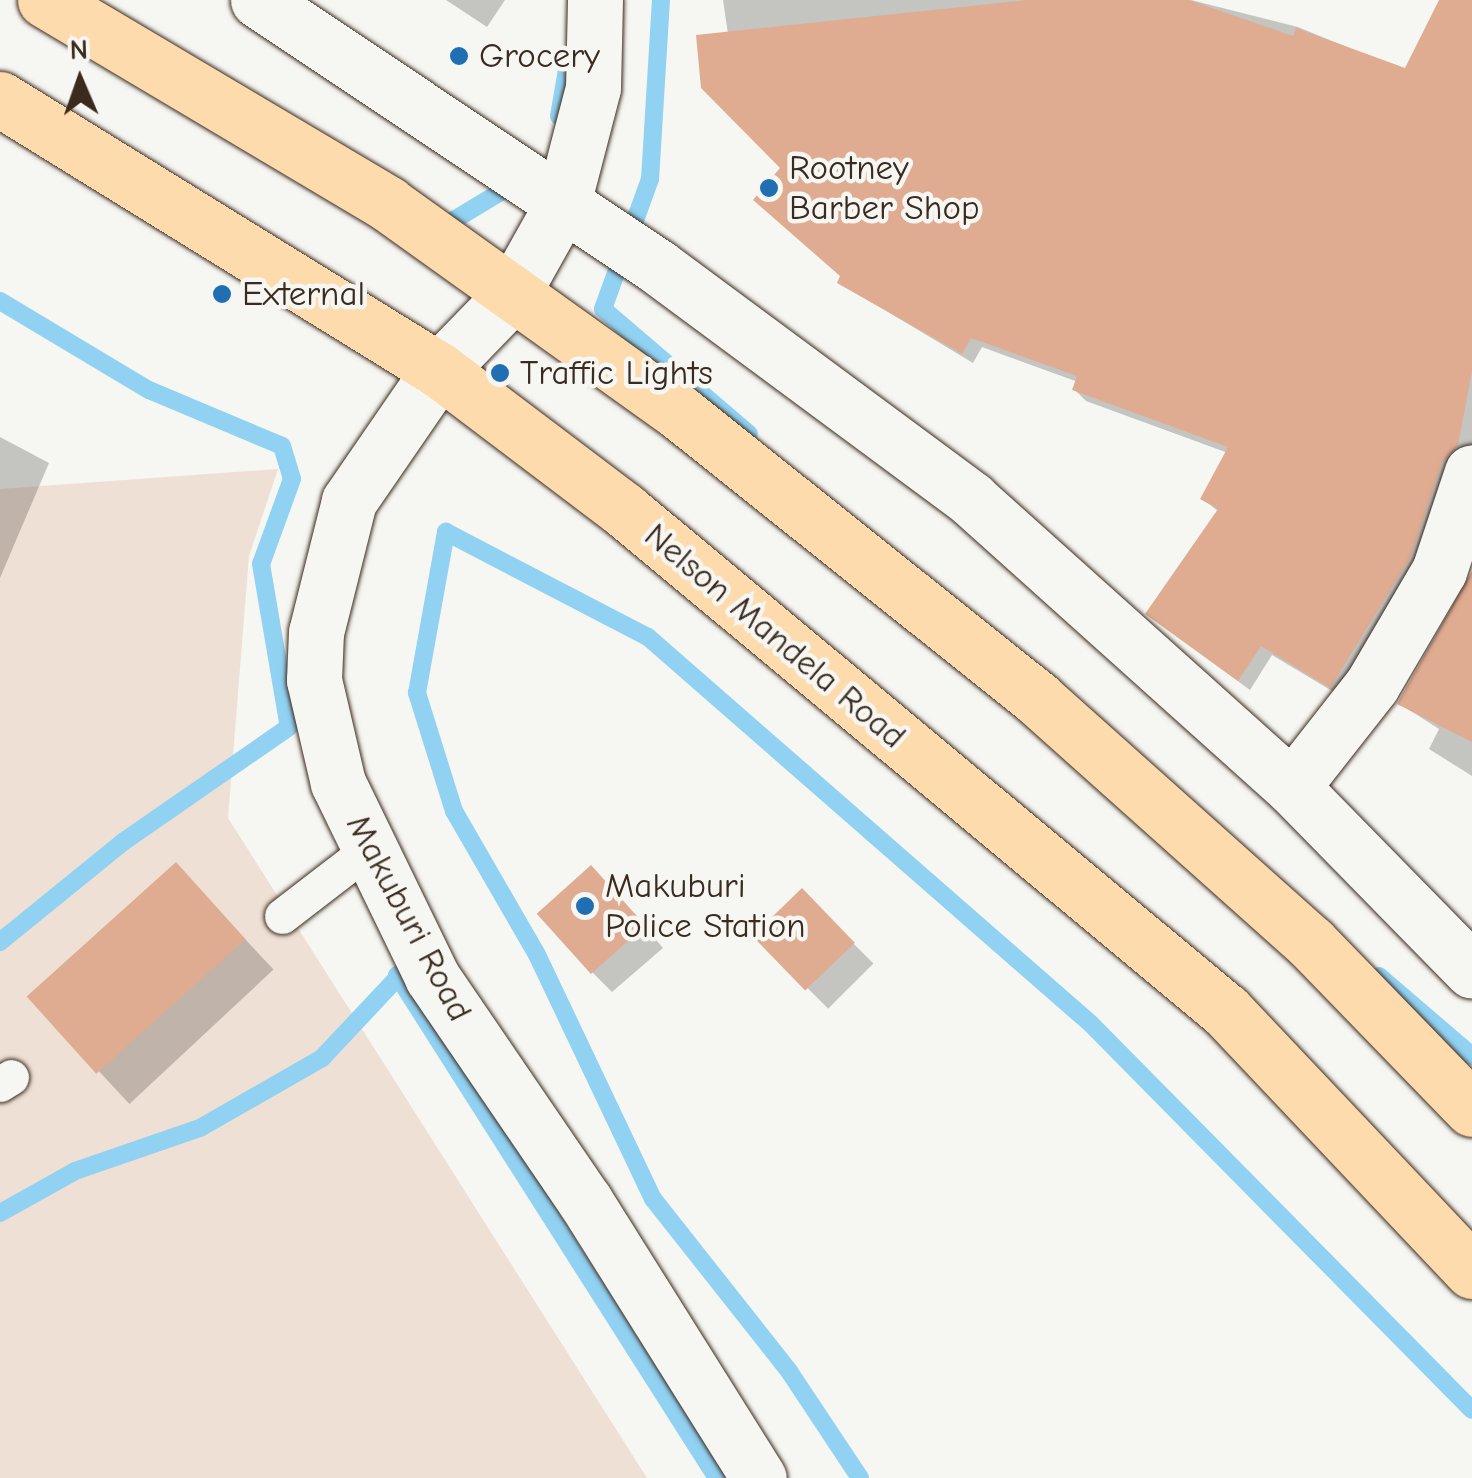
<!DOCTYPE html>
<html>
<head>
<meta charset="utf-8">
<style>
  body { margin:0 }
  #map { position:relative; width:1472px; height:1478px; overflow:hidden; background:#f6f6f2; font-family:"Comic Neue",sans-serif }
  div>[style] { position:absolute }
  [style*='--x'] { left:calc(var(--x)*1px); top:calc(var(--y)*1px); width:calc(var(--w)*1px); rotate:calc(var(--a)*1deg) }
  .built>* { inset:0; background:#efe0d5 }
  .shadow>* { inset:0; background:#0003; transform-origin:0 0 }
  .stream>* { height:18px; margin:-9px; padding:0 9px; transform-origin:9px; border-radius:9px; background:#91d1f2 }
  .building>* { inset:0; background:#dfac92; transform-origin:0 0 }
  .roads { filter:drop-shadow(0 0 2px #3b2a1e) drop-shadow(0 0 2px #3b2a1e) }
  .service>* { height:35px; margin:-17.5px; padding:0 17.5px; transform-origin:17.5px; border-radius:17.5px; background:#f6f6f2 }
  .minor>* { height:55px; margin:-27.5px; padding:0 27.5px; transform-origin:27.5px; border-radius:27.5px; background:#f6f6f2 }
  .tertiary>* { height:55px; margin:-27.5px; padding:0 27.5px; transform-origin:27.5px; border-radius:27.5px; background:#f6f6f2 }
  .secondary>* { height:55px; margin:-27.5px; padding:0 27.5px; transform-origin:27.5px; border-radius:27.5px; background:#f6f6f2 }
  .primary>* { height:55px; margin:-27.5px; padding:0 27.5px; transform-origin:27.5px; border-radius:27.5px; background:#fddbac }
  .dots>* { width:28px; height:28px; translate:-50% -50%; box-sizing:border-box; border:5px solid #f6f6f2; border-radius:50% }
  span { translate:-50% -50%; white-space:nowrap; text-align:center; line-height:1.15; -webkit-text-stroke:9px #f6f6f2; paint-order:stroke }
  .poi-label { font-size:35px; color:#3b2a1e }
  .left { translate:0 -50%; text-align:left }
  .street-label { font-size:35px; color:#3b2a1e }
  .north { position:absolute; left:30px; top:30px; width:100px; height:100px; -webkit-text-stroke:8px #f6f6f2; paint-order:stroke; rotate:358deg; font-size:28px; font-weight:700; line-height:40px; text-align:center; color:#3b2a1e }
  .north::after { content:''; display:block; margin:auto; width:35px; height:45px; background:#3b2a1e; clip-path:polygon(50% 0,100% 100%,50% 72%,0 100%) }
</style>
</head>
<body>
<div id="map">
  <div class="built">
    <div style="clip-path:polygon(278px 469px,249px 556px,228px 818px,647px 1478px,0 1478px,0 489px)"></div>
  </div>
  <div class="shadow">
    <div style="clip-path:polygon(446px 0,505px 0,487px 27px)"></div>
    <div style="clip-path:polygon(723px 0,1191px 0,1298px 27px,1407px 72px,1442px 0,1472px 0,1472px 455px,1421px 569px,1342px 697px,1272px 655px,1250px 690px,1160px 624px,1219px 512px,1203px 499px,1228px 453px,1086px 401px,1075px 390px,1078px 382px,982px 347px,973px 363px,840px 283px,843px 276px,784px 168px,728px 34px)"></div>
    <div style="clip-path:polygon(0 437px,49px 463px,0 578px)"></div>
    <div style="clip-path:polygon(1472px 579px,1472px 776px,1429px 749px,1439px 729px,1400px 704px)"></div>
    <div style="left:176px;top:865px;width:143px;height:197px;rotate:47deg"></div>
    <div style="clip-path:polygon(611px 888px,663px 948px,612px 992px,592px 972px)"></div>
    <div style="left:802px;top:892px;width:101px;height:64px;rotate:45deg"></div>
  </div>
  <div class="stream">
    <div style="--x:661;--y:0;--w:179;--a:93.5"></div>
    <div style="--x:650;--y:179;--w:138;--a:109.9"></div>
    <div style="--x:603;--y:309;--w:192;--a:40.6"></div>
    <div style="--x:559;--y:116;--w:59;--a:-80.2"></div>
    <div style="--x:449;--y:223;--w:79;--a:-31.1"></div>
    <div style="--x:0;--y:301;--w:174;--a:30.9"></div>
    <div style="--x:149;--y:390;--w:144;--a:22.8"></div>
    <div style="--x:282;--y:446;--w:34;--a:73"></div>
    <div style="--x:292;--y:479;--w:90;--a:110"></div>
    <div style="--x:261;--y:564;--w:165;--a:80.3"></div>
    <div style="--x:289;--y:727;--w:202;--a:145.3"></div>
    <div style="--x:123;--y:842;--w:159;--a:140.9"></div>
    <div style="--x:397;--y:975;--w:596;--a:57.54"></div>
    <div style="--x:1379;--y:976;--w:123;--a:40.7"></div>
    <div style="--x:0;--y:1213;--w:86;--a:-29.2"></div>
    <div style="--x:75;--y:1171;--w:132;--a:-19"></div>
    <div style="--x:200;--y:1128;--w:141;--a:-29.8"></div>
    <div style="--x:322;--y:1058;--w:111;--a:-46.8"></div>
    <div style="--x:860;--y:1478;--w:128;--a:-123.6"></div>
    <div style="--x:789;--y:1371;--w:219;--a:-128.3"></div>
    <div style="--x:653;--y:1199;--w:272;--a:-115.4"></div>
    <div style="--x:536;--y:953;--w:164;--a:-120"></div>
    <div style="--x:454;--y:811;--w:124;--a:-107.4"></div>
    <div style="--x:417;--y:693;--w:164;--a:-79.8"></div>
    <div style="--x:446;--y:532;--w:228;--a:27.5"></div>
    <div style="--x:648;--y:637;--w:588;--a:41.14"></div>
    <div style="--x:1091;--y:1024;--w:542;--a:45.37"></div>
  </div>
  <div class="building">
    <div style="clip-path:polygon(1027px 0,1189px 0,1293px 36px,1296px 28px,1405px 68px,1439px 0,1472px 0,1472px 371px,1458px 445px,1442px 462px,1410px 558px,1330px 688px,1261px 646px,1238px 681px,1145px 614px,1218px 509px,1200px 499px,1228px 447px,1072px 390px,1077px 376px,971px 338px,962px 354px,837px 283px,840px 276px,753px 200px,780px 168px,701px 88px,696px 35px)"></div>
    <div style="clip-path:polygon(1472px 571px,1472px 742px,1397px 704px)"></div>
    <div style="left:176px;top:862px;width:104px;height:201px;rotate:48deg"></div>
    <div style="left:591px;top:865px;width:81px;height:73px;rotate:48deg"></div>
    <div style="left:802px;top:888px;width:76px;height:69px;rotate:46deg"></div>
  </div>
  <div class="roads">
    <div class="service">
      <div style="--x:282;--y:916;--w:110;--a:-37.6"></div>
      <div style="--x:0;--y:1084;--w:13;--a:-32"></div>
    </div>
    <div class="minor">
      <div style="--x:258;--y:0;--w:481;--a:33.7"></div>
      <div style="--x:658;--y:267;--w:390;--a:36.5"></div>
      <div style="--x:971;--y:499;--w:431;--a:41.9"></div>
      <div style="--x:1292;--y:787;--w:257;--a:45.6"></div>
      <div style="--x:1292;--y:787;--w:130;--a:-51.9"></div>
      <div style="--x:1372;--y:685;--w:132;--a:-59.6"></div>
      <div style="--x:1439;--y:571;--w:104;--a:-71.6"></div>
    </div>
    <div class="tertiary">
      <div style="--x:439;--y:370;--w:159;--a:124.5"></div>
      <div style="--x:349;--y:501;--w:135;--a:104.1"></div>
      <div style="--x:316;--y:632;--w:48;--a:92.4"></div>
      <div style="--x:314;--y:680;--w:106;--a:76.9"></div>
      <div style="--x:338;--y:783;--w:216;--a:64.1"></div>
      <div style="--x:432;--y:977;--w:271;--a:55.7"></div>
      <div style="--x:585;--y:1201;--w:327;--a:57.9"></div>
    </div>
    <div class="secondary">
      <div style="--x:439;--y:370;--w:103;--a:-45.8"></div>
      <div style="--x:511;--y:296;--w:107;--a:-60.8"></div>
      <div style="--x:563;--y:203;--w:119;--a:-75.4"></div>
      <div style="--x:593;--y:88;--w:88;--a:-88.7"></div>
    </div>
    <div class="primary">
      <div style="--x:45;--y:0;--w:399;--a:30.7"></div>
      <div style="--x:388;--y:204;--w:359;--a:35.6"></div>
      <div style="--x:680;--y:413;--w:458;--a:38.6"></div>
      <div style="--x:1038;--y:699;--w:366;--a:41.8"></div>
      <div style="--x:1311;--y:943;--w:231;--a:45.9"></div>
      <div style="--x:0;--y:99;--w:516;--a:31.69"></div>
      <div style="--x:439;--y:370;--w:232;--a:37.1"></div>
      <div style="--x:624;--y:510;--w:783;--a:39.77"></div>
      <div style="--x:1226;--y:1011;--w:358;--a:46.6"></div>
    </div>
  </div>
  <div class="dots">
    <div style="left:459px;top:56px;background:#1f6fb2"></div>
    <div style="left:769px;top:188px;background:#1f6fb2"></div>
    <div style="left:222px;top:294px;background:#1f6fb2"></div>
    <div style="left:500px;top:373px;background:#1f6fb2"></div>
    <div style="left:585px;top:906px;background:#1f6fb2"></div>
  </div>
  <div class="poi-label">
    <span class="left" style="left:479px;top:56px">Grocery</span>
    <span class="left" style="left:789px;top:188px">Rootney<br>Barber Shop</span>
    <span class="left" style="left:242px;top:294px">External</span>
    <span class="left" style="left:520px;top:373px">Traffic Lights</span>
    <span class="left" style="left:605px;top:906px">Makuburi<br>Police Station</span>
  </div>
  <div class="street-label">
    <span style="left:775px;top:636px;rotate:40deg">Nelson Mandela Road</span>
    <span style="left:409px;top:918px;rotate:62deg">Makuburi Road</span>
  </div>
  <div class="north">N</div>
</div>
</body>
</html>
